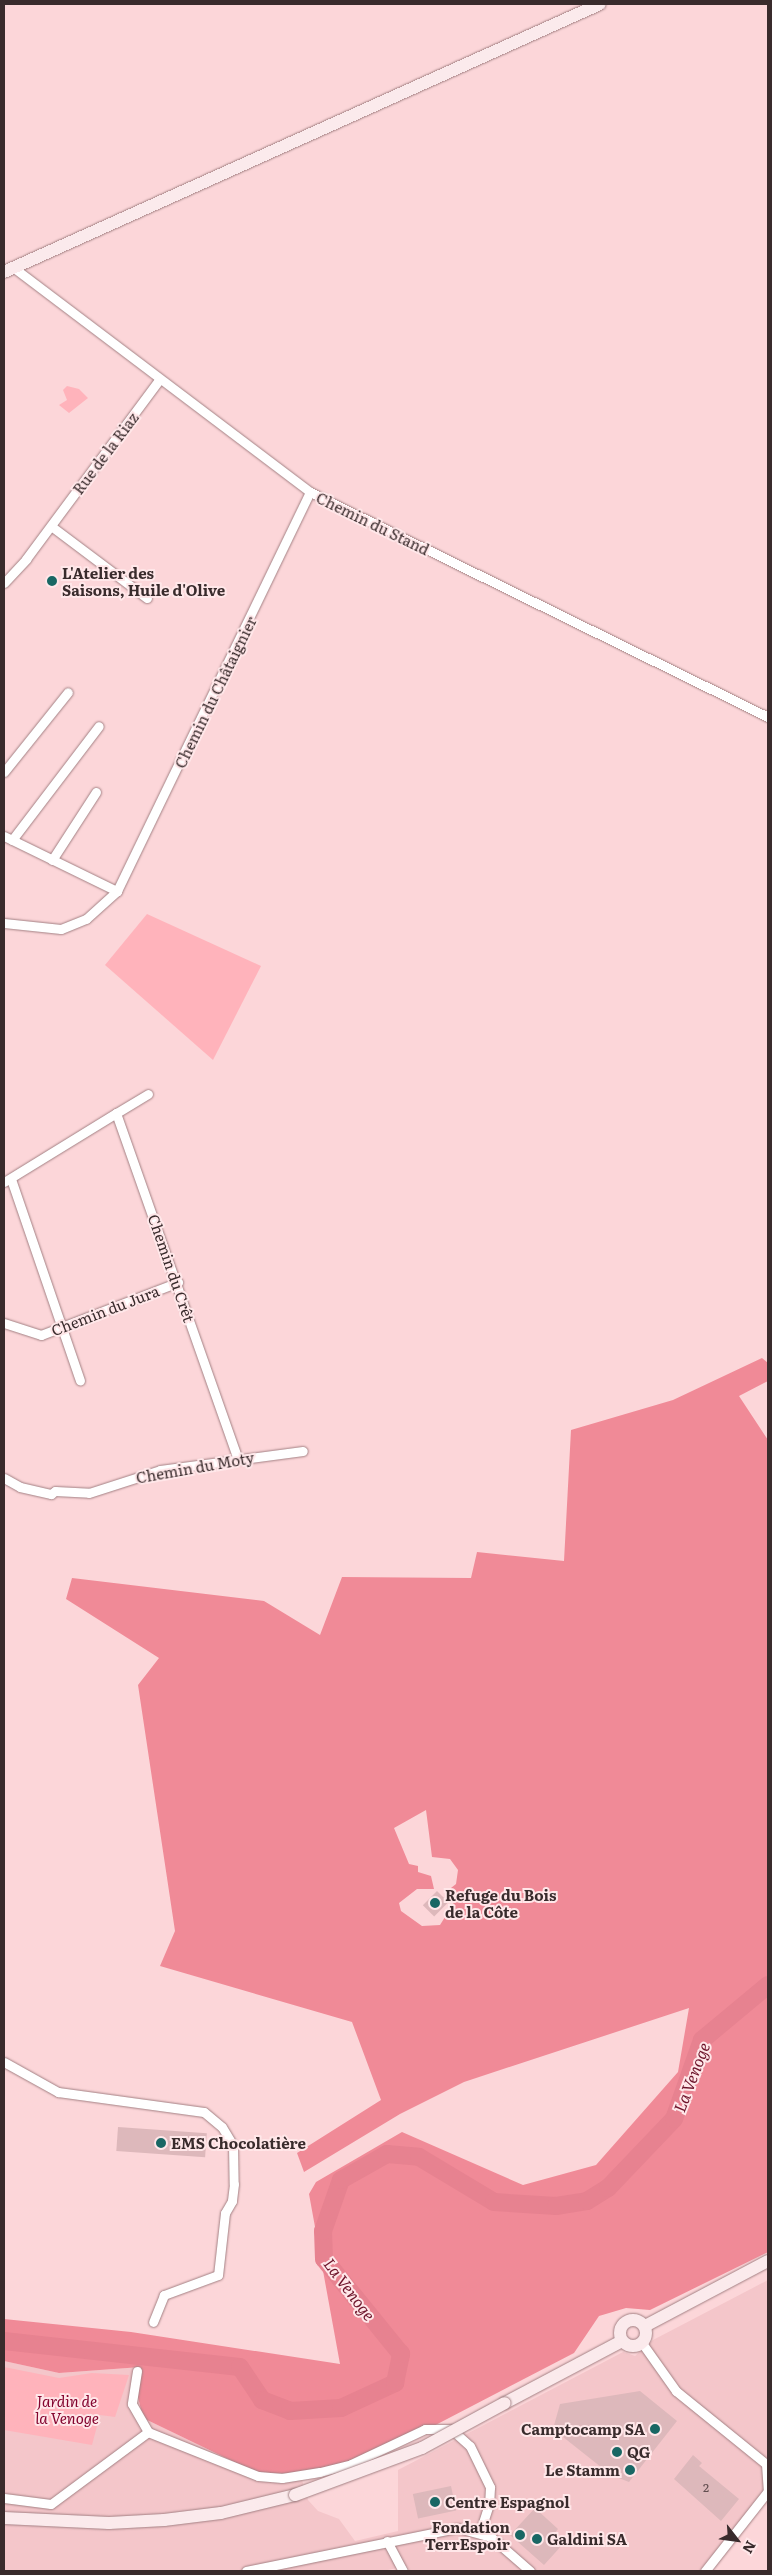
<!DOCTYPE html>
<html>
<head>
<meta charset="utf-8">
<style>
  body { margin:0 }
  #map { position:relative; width:772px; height:2575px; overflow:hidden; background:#fcd6d9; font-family:Literata,serif }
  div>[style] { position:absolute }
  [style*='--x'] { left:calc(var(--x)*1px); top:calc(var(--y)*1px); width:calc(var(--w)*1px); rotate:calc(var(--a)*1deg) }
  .built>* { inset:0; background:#f4c6ca }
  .green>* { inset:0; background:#ffb3bb }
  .forest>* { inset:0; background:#f08a97 }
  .river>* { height:18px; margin:-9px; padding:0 9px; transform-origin:9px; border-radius:9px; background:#e78290 }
  .building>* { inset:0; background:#ddb8bb; transform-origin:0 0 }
  .roads { filter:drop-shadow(0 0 1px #a38184) drop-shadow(0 0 1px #a38184) }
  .street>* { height:9px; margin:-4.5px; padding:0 4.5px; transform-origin:4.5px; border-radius:4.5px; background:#fff }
  .secondary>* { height:12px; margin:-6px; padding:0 6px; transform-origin:6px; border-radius:6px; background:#fbeaec }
  .secondary>.ring { margin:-6px; padding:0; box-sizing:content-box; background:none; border:12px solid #fbeaec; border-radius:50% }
  .bridges { filter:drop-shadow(0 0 1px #a38184) drop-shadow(0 0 1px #a38184) }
  .secondary-bridge>* { height:12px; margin:-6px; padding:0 6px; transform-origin:6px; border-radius:6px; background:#fbeaec }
  .dots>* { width:14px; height:14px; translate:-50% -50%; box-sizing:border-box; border:2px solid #ffe7e9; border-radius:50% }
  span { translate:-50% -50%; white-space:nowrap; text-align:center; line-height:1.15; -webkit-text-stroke:4px #ffe7e9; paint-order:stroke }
  .number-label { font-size:12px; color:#624e50 }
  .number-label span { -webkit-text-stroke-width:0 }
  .street-label { font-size:15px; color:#392b2c }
  .poi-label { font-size:15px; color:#392b2c; font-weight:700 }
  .left { translate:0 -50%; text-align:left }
  .right { translate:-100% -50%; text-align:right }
  .park-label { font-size:15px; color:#84052f; font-style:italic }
  .water-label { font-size:16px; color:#6d132a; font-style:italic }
  .frame { position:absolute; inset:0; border:5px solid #392b2c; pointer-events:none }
  .north { position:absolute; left:712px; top:2515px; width:50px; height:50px; -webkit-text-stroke:4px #ffe7e9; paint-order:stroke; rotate:120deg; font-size:14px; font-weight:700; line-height:20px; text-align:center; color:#392b2c }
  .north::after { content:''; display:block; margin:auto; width:18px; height:22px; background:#392b2c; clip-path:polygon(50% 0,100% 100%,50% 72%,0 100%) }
</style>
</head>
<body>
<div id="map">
  <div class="built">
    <div style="clip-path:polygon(768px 2280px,768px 2490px,699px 2571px,410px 2571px,407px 2566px,383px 2571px,4px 2571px,4px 2361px,59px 2373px,141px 2367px,137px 2393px,143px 2418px,257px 2473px,300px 2473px,308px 2500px,318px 2511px,339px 2519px,355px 2541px,398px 2531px,398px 2470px,623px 2352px,635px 2356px,653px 2340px)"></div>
  </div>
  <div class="green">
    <div style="clip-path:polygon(67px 386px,79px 389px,88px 398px,69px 413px,59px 405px,67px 400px,63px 390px)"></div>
    <div style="clip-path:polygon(147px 914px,261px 966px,213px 1060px,105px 965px)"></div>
    <div style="clip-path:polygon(4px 2367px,59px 2378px,92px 2373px,129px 2375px,115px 2417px,100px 2415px,92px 2445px,4px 2430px)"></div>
  </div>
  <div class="forest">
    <div style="clip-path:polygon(evenodd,762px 1358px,768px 1363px,768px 1381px,739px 1396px,768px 1440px,768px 2252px,650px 2310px,626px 2308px,599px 2316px,574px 2353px,374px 2457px,300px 2473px,257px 2473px,143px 2418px,137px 2393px,141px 2367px,59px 2373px,4px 2361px,4px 2319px,131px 2332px,340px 2364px,309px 2194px,316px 2182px,402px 2132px,523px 2185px,596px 2165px,678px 2072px,689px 2008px,464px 2082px,400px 2114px,304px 2172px,297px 2153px,381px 2100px,352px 2022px,160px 1966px,175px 1931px,138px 1685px,159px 1658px,66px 1599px,72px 1578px,264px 1601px,320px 1635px,342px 1577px,471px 1578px,477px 1552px,564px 1561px,571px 1430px,673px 1400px,762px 1358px,426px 1810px,432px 1857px,450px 1859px,458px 1870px,456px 1884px,446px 1892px,455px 1901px,440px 1925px,422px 1926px,401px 1911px,399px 1903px,417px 1889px,434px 1889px,431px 1876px,418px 1872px,418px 1866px,409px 1864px,394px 1828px,426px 1810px)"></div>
  </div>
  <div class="river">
    <div style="--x:4;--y:2341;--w:237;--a:6.3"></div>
    <div style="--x:240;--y:2367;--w:40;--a:56"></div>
    <div style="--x:262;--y:2400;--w:30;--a:21"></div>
    <div style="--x:290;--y:2411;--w:51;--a:-3.4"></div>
    <div style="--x:341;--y:2408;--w:60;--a:-24.8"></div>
    <div style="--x:395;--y:2383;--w:30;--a:-78"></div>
    <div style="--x:401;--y:2354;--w:122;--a:-129"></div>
    <div style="--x:324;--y:2259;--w:28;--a:-92"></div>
    <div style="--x:323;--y:2231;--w:54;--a:-70.6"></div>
    <div style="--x:341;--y:2180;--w:53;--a:-29.5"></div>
    <div style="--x:387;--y:2154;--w:32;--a:5"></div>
    <div style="--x:419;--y:2157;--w:87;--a:31"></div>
    <div style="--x:494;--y:2202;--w:62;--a:3.7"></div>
    <div style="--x:556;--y:2206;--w:31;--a:-9"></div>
    <div style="--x:587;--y:2201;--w:25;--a:-32"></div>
    <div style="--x:608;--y:2188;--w:95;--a:-46.3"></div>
    <div style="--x:674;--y:2119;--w:84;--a:-70.5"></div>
    <div style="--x:702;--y:2040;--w:86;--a:-39.8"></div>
  </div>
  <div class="building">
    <div style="left:437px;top:1891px;width:16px;height:20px;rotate:45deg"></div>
    <div style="left:118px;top:2127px;width:89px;height:24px;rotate:4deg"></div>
    <div style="clip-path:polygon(640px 2391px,677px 2421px,629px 2482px,611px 2475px,553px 2429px,560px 2404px)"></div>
    <div style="clip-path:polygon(693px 2455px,702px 2463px,699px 2466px,739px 2499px,721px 2521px,674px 2479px)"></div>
    <div style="left:451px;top:2486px;width:25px;height:39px;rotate:78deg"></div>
    <div style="clip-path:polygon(535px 2508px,558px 2529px,554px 2534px,564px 2543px,544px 2565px,510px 2535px)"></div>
  </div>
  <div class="roads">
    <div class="street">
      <div style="--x:14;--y:268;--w:371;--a:37.1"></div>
      <div style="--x:310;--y:492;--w:510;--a:26.16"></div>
      <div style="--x:51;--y:526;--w:120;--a:36.9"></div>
      <div style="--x:4;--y:583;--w:33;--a:-47"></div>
      <div style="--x:26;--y:559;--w:223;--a:-53.4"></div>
      <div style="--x:4;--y:772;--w:102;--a:-51.3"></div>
      <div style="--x:4;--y:836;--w:126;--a:26"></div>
      <div style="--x:12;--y:840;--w:143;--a:-52.7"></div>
      <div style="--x:52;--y:860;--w:81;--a:-57.1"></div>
      <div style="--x:4;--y:923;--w:57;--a:6"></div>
      <div style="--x:61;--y:929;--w:27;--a:-22"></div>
      <div style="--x:86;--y:919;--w:42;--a:-42.1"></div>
      <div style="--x:117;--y:891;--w:443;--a:-64.2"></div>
      <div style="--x:148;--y:1094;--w:37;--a:149"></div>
      <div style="--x:116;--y:1113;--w:367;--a:70.6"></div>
      <div style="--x:11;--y:1179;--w:213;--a:71.1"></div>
      <div style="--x:4;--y:1182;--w:132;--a:-31.6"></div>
      <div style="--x:4;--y:1323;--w:39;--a:18"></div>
      <div style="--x:41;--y:1335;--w:147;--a:-21.1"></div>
      <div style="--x:4;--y:1478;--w:18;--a:29"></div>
      <div style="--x:20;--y:1487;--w:32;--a:13"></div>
      <div style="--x:51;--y:1494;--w:5;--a:-37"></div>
      <div style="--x:55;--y:1491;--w:34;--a:3"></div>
      <div style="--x:89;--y:1493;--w:75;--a:-17.9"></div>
      <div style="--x:160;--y:1470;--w:144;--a:-7.6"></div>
      <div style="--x:4;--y:2062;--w:62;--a:29.1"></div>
      <div style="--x:58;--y:2092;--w:147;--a:7.8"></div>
      <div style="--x:204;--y:2112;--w:23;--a:40"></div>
      <div style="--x:222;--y:2127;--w:21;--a:59"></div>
      <div style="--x:233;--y:2145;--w:39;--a:89"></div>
      <div style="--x:234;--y:2184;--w:17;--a:97"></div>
      <div style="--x:232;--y:2201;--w:14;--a:120"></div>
      <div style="--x:225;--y:2213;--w:62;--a:96.4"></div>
      <div style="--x:218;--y:2275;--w:58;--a:159.7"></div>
      <div style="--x:164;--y:2295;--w:29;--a:112"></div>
      <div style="--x:642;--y:2343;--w:59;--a:54.7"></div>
      <div style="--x:676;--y:2391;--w:116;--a:39"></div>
      <div style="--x:766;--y:2464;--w:27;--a:86"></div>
      <div style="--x:768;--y:2491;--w:102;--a:128.2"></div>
      <div style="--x:137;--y:2371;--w:33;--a:99"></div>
      <div style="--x:132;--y:2404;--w:32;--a:60"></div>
      <div style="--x:148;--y:2432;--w:118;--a:21.8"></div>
      <div style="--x:258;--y:2476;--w:24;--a:5"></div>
      <div style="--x:282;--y:2478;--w:38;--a:-9"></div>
      <div style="--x:320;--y:2472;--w:32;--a:-14"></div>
      <div style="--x:351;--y:2464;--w:82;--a:-25.3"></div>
      <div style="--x:425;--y:2429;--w:26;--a:0"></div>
      <div style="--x:451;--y:2429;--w:25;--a:42"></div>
      <div style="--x:470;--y:2446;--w:46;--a:64"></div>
      <div style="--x:490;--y:2487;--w:17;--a:93"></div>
      <div style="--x:489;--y:2504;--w:28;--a:108"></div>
      <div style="--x:4;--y:2498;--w:47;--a:7.3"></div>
      <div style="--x:51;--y:2504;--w:121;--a:-36.6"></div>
      <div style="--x:387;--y:2541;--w:34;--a:62"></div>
      <div style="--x:246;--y:2571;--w:216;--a:-11.5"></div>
      <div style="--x:458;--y:2528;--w:34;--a:15"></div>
      <div style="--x:491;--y:2537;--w:52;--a:41.1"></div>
    </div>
    <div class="secondary">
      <div style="--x:4;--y:272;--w:653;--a:-24.21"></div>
      <div class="ring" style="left:620px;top:2320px;width:14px;height:14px"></div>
      <div style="--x:645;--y:2326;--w:139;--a:-27.9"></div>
      <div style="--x:505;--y:2403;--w:132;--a:-27.9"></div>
      <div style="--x:4;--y:2518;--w:105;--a:2.7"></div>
      <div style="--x:109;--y:2523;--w:55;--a:-3.1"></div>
      <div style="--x:164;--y:2520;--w:57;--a:-7"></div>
      <div style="--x:221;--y:2513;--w:76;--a:-13.7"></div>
    </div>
  </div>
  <div class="bridges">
    <div class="secondary-bridge">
      <div style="--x:295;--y:2495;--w:135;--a:-20.3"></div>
      <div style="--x:422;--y:2448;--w:94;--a:-28.5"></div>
    </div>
  </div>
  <div class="dots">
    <div style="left:52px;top:581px;background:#196764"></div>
    <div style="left:435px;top:1903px;background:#196764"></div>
    <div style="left:161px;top:2143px;background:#196764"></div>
    <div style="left:655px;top:2429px;background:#196764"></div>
    <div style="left:617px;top:2452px;background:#196764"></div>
    <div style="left:630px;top:2470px;background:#196764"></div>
    <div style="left:435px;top:2502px;background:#196764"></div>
    <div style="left:520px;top:2535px;background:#196764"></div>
    <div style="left:537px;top:2539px;background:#196764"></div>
  </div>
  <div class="number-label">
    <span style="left:706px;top:2488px">2</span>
  </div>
  <div class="street-label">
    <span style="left:105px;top:453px;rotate:-53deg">Rue de la Riaz</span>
    <span style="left:373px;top:523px;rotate:26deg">Chemin du Stand</span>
    <span style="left:215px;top:692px;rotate:-64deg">Chemin du Châtaignier</span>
    <span style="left:172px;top:1268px;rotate:71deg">Chemin du Crêt</span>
    <span style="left:105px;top:1310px;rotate:-21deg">Chemin du Jura</span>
    <span style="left:195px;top:1467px;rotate:-10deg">Chemin du Moty</span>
  </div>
  <div class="poi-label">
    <span class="left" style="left:62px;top:581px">L'Atelier des<br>Saisons, Huile d'Olive</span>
    <span class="left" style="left:445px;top:1903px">Refuge du Bois<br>de la Côte</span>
    <span class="left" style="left:171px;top:2143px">EMS Chocolatière</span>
    <span class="right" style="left:645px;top:2429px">Camptocamp SA</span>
    <span class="left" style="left:627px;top:2452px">QG</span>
    <span class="right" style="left:620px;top:2470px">Le Stamm</span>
    <span class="left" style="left:445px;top:2502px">Centre Espagnol</span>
    <span class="right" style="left:510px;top:2535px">Fondation<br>TerrEspoir</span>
    <span class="left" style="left:547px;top:2539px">Galdini SA</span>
  </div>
  <div class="park-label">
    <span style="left:67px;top:2409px">Jardin de<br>la Venoge</span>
  </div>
  <div class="water-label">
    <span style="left:691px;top:2077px;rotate:-69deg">La Venoge</span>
    <span style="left:350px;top:2289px;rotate:53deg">La Venoge</span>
  </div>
  <div class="frame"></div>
  <div class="north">N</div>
</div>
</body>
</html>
